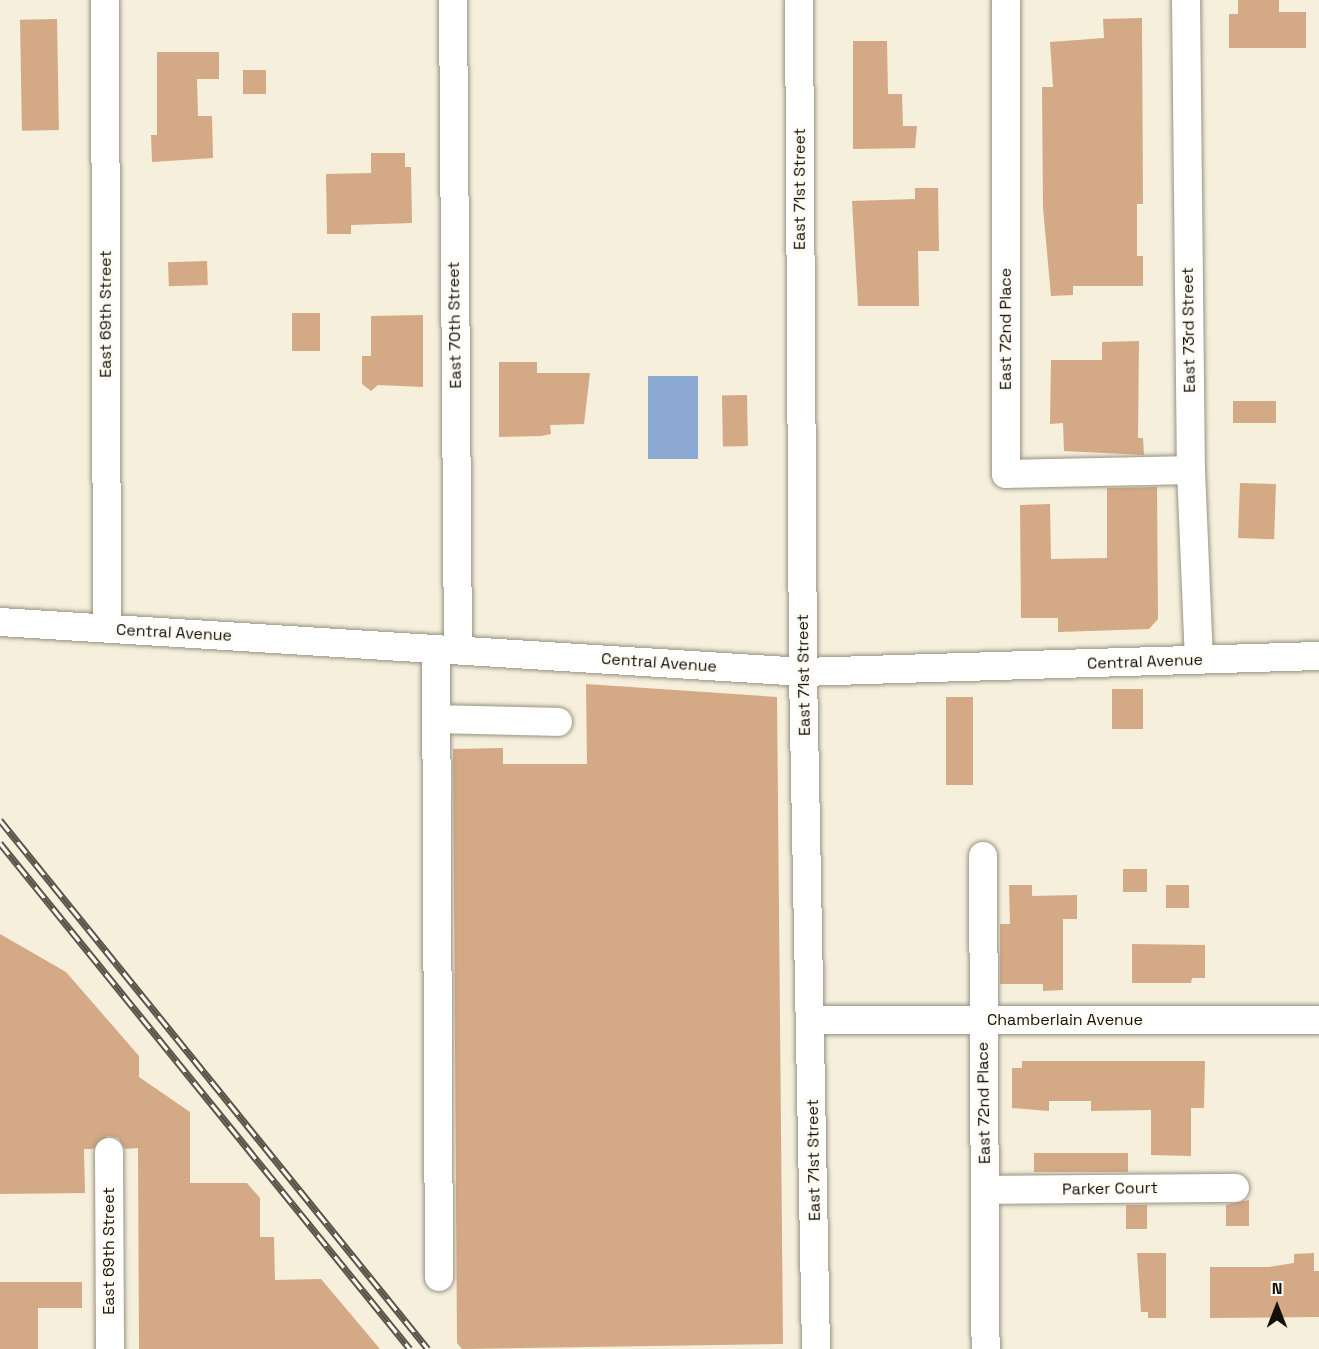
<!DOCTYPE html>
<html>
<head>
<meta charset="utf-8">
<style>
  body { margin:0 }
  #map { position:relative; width:1319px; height:1349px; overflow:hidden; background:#f5efdc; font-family:"Space Grotesk",sans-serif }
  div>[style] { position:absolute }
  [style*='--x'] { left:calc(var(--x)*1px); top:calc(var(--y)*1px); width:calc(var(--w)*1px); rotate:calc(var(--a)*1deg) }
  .water>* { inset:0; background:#8ca9d3; transform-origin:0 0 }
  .building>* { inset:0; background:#d3a986; transform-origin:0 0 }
  .roads { filter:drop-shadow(0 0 2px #989280) drop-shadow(0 0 2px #989280) }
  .minor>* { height:28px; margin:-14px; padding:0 14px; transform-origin:14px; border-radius:14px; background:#fff }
  .rail>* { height:7px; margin-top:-3.5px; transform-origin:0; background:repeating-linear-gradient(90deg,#fffcf5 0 14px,#58554a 0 28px); box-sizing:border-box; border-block:2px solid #58554a }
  span { translate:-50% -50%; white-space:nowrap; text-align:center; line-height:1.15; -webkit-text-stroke:6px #fffcf5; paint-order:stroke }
  .street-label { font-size:16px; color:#121009 }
  .north { position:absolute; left:1247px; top:1277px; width:60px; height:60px; -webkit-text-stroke:4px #fffcf5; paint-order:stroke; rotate:0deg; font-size:16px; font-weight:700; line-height:24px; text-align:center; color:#121009 }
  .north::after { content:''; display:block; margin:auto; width:21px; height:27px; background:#121009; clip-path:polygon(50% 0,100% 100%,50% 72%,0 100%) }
</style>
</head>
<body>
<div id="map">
  <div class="water">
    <div style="left:648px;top:376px;width:50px;height:83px"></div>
  </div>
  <div class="building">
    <div style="clip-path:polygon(1238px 0,1279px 0,1279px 12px,1306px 12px,1306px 48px,1229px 48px,1229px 14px,1238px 14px)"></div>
    <div style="clip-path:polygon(1142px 18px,1143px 204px,1137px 204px,1137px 256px,1143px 256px,1143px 286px,1073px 286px,1073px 295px,1051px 296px,1043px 208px,1042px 87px,1053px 87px,1050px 42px,1104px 38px,1103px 19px)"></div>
    <div style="left:57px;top:19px;width:111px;height:37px;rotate:89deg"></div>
    <div style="clip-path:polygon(853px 41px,887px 41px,888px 94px,902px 94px,903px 126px,917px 126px,915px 148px,853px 149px)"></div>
    <div style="clip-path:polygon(157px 52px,219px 52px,219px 79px,197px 79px,198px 116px,212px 116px,213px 158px,152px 162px,151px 135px,157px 135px)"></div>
    <div style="left:243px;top:70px;width:23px;height:24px"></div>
    <div style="clip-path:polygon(371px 153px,405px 153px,405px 167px,411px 167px,412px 223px,351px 225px,351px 234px,327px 234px,326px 174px,371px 173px)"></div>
    <div style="clip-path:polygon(915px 188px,938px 188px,939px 251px,918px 251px,919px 306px,858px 306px,852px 201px,915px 199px)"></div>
    <div style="left:207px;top:261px;width:24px;height:39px;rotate:88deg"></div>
    <div style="left:292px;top:313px;width:28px;height:38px"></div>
    <div style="clip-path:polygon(423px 315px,423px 387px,378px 385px,371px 391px,362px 384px,362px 356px,371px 356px,371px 316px)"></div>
    <div style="clip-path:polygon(1139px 341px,1138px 438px,1143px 438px,1144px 455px,1064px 451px,1063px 423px,1050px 424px,1051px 360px,1102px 360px,1102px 342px)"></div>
    <div style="clip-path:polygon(499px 362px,537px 362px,537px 373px,590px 373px,584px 424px,550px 425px,551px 434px,541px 436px,499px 437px)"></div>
    <div style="left:747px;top:395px;width:51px;height:25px;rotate:89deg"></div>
    <div style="left:1233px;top:401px;width:43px;height:22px"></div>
    <div style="left:1240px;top:483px;width:36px;height:55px;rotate:2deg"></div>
    <div style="clip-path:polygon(1157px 487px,1158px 619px,1149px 629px,1058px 632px,1058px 618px,1021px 618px,1020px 505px,1050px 504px,1051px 559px,1107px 558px,1107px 488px)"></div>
    <div style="clip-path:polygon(586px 684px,777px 697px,783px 1344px,462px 1349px,457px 1343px,453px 749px,503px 748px,503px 764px,587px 764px)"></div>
    <div style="left:1112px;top:689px;width:31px;height:40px"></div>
    <div style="left:946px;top:697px;width:27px;height:88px"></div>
    <div style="left:1123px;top:869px;width:24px;height:23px"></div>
    <div style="clip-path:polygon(1009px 885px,1032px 885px,1032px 896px,1077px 895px,1077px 919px,1063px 919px,1063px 990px,1043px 991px,1043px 984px,1000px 984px,1000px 924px,1010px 924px)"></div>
    <div style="left:1166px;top:885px;width:23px;height:23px"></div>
    <div style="clip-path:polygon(0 934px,66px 972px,139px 1056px,139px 1077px,190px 1112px,190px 1183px,247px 1183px,260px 1198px,260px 1237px,274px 1237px,275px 1280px,321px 1279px,380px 1349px,139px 1349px,138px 1148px,125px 1149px,118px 1138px,108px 1136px,93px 1149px,84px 1149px,85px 1193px,0 1194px)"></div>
    <div style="clip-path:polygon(1132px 944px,1205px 945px,1205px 978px,1192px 978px,1191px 983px,1132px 983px)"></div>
    <div style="clip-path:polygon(1022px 1061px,1205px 1061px,1204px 1108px,1191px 1108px,1191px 1156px,1151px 1155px,1151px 1110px,1091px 1111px,1091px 1101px,1049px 1101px,1049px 1111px,1012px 1108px,1012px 1068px,1022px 1068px)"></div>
    <div style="left:1034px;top:1153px;width:94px;height:19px"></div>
    <div style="clip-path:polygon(1249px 1200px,1249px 1226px,1226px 1226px,1226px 1205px)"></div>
    <div style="left:1126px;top:1205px;width:21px;height:24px"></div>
    <div style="clip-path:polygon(1137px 1253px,1166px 1253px,1166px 1318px,1148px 1318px,1148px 1312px,1141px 1312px)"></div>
    <div style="clip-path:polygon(1314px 1253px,1314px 1271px,1319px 1271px,1319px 1317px,1210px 1318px,1210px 1267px,1269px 1267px,1294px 1263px,1294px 1254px)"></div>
    <div style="clip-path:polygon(0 1282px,82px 1282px,82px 1308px,38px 1308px,38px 1349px,0 1349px)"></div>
  </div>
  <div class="roads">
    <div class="minor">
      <div style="--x:105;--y:0;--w:628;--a:89.82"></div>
      <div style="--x:453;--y:0;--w:650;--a:89.56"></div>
      <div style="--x:799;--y:0;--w:672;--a:89.66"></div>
      <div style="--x:803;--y:672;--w:677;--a:88.9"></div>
      <div style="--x:1006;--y:0;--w:474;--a:90"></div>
      <div style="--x:1006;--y:474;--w:185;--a:-1.2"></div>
      <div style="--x:1186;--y:0;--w:470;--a:89.4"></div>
      <div style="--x:1191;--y:470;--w:190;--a:87.6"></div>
      <div style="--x:0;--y:622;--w:805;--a:3.56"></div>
      <div style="--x:803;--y:672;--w:516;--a:-1.78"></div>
      <div style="--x:436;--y:649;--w:628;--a:89.73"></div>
      <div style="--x:437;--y:719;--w:121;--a:1.4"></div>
      <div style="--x:983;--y:856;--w:493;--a:89.7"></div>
      <div style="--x:812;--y:1020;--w:507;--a:0"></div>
      <div style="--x:109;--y:1152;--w:197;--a:89.7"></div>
      <div style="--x:985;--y:1190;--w:250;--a:-0.5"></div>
    </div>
  </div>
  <div class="rail">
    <div style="--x:0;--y:820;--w:680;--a:51.02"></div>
    <div style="--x:0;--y:843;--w:651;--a:50.98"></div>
  </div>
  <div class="street-label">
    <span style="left:800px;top:189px;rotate:-90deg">East 71st Street</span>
    <span style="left:106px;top:314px;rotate:-90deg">East 69th Street</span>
    <span style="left:455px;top:325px;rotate:-91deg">East 70th Street</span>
    <span style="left:1006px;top:329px;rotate:-90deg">East 72nd Place</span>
    <span style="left:1189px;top:330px;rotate:-91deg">East 73rd Street</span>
    <span style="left:174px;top:633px;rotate:3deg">Central Avenue</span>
    <span style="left:1145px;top:662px;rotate:-2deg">Central Avenue</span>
    <span style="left:659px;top:663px;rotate:4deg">Central Avenue</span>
    <span style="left:804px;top:675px;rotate:-91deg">East 71st Street</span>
    <span style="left:1065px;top:1020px">Chamberlain Avenue</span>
    <span style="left:984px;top:1103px;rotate:-91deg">East 72nd Place</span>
    <span style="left:814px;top:1160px;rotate:-91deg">East 71st Street</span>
    <span style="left:1110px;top:1189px;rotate:-1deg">Parker Court</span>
    <span style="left:109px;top:1251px;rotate:-90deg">East 69th Street</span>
  </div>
  <div class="north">N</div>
</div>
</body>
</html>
